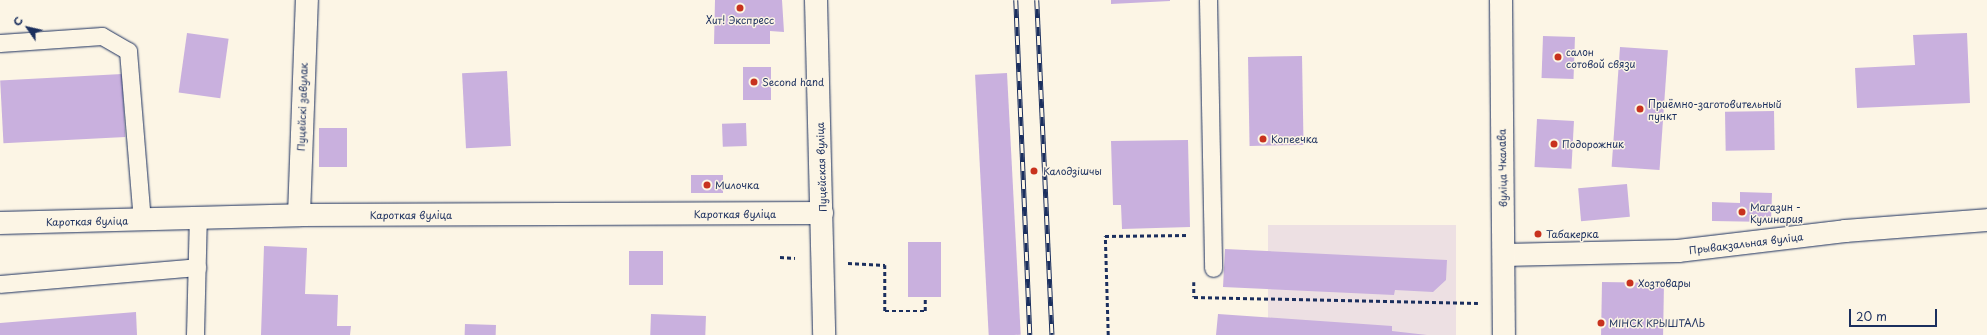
<!DOCTYPE html>
<html>
<head>
<meta charset="utf-8">
<style>
  body { margin:0 }
  #map { position:relative; width:1987px; height:335px; overflow:hidden; background:#fcf5e5; font-family:"Playpen Sans",sans-serif }
  div>[style] { position:absolute }
  [style*='--x'] { left:calc(var(--x)*1px); top:calc(var(--y)*1px); width:calc(var(--w)*1px); rotate:calc(var(--a)*1deg) }
  .built>* { inset:0; background:#ede0e3; transform-origin:0 0 }
  .building>* { inset:0; background:#c9b0de; transform-origin:0 0 }
  .path>* { height:2.5px; margin-top:-1.25px; transform-origin:0; background:repeating-linear-gradient(90deg,#1b2f5e 0 4px,transparent 0 7px) }
  .roads { filter:drop-shadow(0 0 1px #1b2f5e) drop-shadow(0 0 1px #1b2f5e) }
  .lane>* { height:17px; margin:-8.5px; padding:0 8.5px; transform-origin:8.5px; border-radius:8.5px; background:#fcf5e5 }
  .street>* { height:22px; margin:-11px; padding:0 11px; transform-origin:11px; border-radius:11px; background:#fcf5e5 }
  .secondary>* { height:22px; margin:-11px; padding:0 11px; transform-origin:11px; border-radius:11px; background:#fcf5e5 }
  .rail>* { height:4.5px; margin-top:-2.25px; transform-origin:0; background:repeating-linear-gradient(90deg,#fcf5e5 0 9px,#1b2f5e 0 18px); box-sizing:border-box; border-block:1px solid #1b2f5e }
  .dots>* { width:11px; height:11px; translate:-50% -50%; box-sizing:border-box; border:2px solid #fcf5e5; border-radius:50% }
  span { translate:-50% -50%; white-space:nowrap; text-align:center; line-height:1.15; -webkit-text-stroke:3px #fcf5e5; paint-order:stroke }
  .poi-label { font-size:10px; color:#1b2f5e }
  .left { translate:0 -50%; text-align:left }
  .street-label { font-size:10px; color:#1b2f5e }
  .north { position:absolute; left:8px; top:8px; width:40px; height:40px; -webkit-text-stroke:3px #fcf5e5; paint-order:stroke; rotate:304deg; font-size:11px; font-weight:700; line-height:16px; text-align:center; color:#1b2f5e }
  .north::after { content:''; display:block; margin:auto; width:14px; height:18px; background:#1b2f5e; clip-path:polygon(50% 0,100% 100%,50% 72%,0 100%) }
  .scale { position:absolute; left:1849px; top:309px; width:88px; height:18px; box-sizing:border-box; border:2px solid #1b2f5e; border-top:0; padding-left:5px; font-size:12px; line-height:14px; white-space:nowrap; color:#1b2f5e; -webkit-text-stroke:3px #fcf5e5; paint-order:stroke }
</style>
</head>
<body>
<div id="map">
  <div class="built">
    <div style="left:1268px;top:225px;width:188px;height:110px"></div>
  </div>
  <div class="building">
    <div style="clip-path:polygon(715px 0,782px 0,784px 32px,770px 31px,770px 44px,714px 44px)"></div>
    <div style="clip-path:polygon(1111px 0,1170px 0,1170px 1px,1111px 4px)"></div>
    <div style="left:187px;top:33px;width:42px;height:60px;rotate:8deg"></div>
    <div style="clip-path:polygon(1967px 33px,1970px 103px,1857px 108px,1855px 68px,1915px 65px,1913px 35px)"></div>
    <div style="left:1543px;top:36px;width:32px;height:42px;rotate:2deg"></div>
    <div style="left:1620px;top:47px;width:48px;height:120px;rotate:4deg"></div>
    <div style="left:1302px;top:56px;width:89px;height:54px;rotate:89deg"></div>
    <div style="left:743px;top:67px;width:28px;height:33px"></div>
    <div style="left:507px;top:71px;width:75px;height:45px;rotate:87deg"></div>
    <div style="left:1007px;top:73px;width:262px;height:32px;rotate:87deg"></div>
    <div style="left:122px;top:74px;width:63px;height:122px;rotate:87deg"></div>
    <div style="left:1774px;top:111px;width:39px;height:49px;rotate:89deg"></div>
    <div style="left:1537px;top:119px;width:37px;height:48px;rotate:3deg"></div>
    <div style="left:746px;top:123px;width:23px;height:24px;rotate:88deg"></div>
    <div style="left:319px;top:128px;width:28px;height:39px"></div>
    <div style="clip-path:polygon(1188px 140px,1190px 227px,1122px 229px,1121px 205px,1113px 205px,1111px 141px)"></div>
    <div style="left:723px;top:175px;width:18px;height:32px;rotate:90deg"></div>
    <div style="left:1627px;top:184px;width:33px;height:49px;rotate:85deg"></div>
    <div style="clip-path:polygon(1740px 192px,1772px 193px,1771px 222px,1712px 221px,1712px 202px,1740px 203px)"></div>
    <div style="left:941px;top:242px;width:55px;height:33px;rotate:90deg"></div>
    <div style="clip-path:polygon(264px 246px,307px 248px,305px 294px,338px 295px,337px 326px,351px 326px,350px 335px,261px 335px)"></div>
    <div style="clip-path:polygon(1225px 249px,1447px 260px,1446px 280px,1433px 292px,1395px 290px,1394px 295px,1223px 287px)"></div>
    <div style="left:629px;top:251px;width:34px;height:34px"></div>
    <div style="left:1602px;top:282px;width:62px;height:53px;rotate:1deg"></div>
    <div style="clip-path:polygon(136px 312px,137px 335px,0 335px,0 323px)"></div>
    <div style="left:651px;top:314px;width:55px;height:21px;rotate:2deg"></div>
    <div style="clip-path:polygon(1218px 314px,1392px 326px,1392px 331px,1427px 335px,1216px 335px)"></div>
    <div style="left:465px;top:324px;width:31px;height:11px;rotate:2deg"></div>
  </div>
  <div class="path">
    <div style="--x:780;--y:257;--w:15;--a:4"></div>
    <div style="--x:848;--y:263;--w:37;--a:3"></div>
    <div style="--x:885;--y:265;--w:46;--a:90"></div>
    <div style="--x:885;--y:311;--w:40;--a:0"></div>
    <div style="--x:925;--y:311;--w:14;--a:-90"></div>
    <div style="--x:1194;--y:282;--w:15;--a:90"></div>
    <div style="--x:1194;--y:297;--w:284;--a:1.2"></div>
    <div style="--x:1108;--y:335;--w:99;--a:-91.7"></div>
    <div style="--x:1105;--y:236;--w:83;--a:-0.7"></div>
  </div>
  <div class="roads">
    <div class="lane">
      <div style="--x:1208;--y:0;--w:268;--a:88.9"></div>
      <div style="--x:0;--y:43;--w:102;--a:-3.9"></div>
      <div style="--x:102;--y:36;--w:30;--a:30"></div>
      <div style="--x:128;--y:51;--w:170;--a:85.3"></div>
      <div style="--x:0;--y:284;--w:198;--a:-4.9"></div>
      <div style="--x:195;--y:335;--w:119;--a:-88.6"></div>
    </div>
    <div class="street">
      <div style="--x:816;--y:0;--w:335;--a:88.6"></div>
      <div style="--x:299;--y:215;--w:215;--a:-87.9"></div>
      <div style="--x:0;--y:223;--w:299;--a:-1.5"></div>
      <div style="--x:299;--y:215;--w:523;--a:-0.22"></div>
      <div style="--x:1504;--y:255;--w:174;--a:-1.3"></div>
      <div style="--x:1678;--y:251;--w:168;--a:-6.8"></div>
      <div style="--x:1845;--y:231;--w:142;--a:-4.4"></div>
    </div>
    <div class="secondary">
      <div style="--x:1501;--y:0;--w:335;--a:89.5"></div>
    </div>
  </div>
  <div class="rail">
    <div style="--x:1016;--y:0;--w:335;--a:87.6"></div>
    <div style="--x:1037;--y:0;--w:335;--a:87.4"></div>
  </div>
  <div class="dots">
    <div style="left:740px;top:8px;background:#c8321e"></div>
    <div style="left:1558px;top:57px;background:#c8321e"></div>
    <div style="left:754px;top:82px;background:#c8321e"></div>
    <div style="left:1640px;top:109px;background:#c8321e"></div>
    <div style="left:1263px;top:139px;background:#c8321e"></div>
    <div style="left:1554px;top:144px;background:#c8321e"></div>
    <div style="left:1034px;top:171px;background:#c8321e"></div>
    <div style="left:707px;top:185px;background:#c8321e"></div>
    <div style="left:1742px;top:212px;background:#c8321e"></div>
    <div style="left:1538px;top:234px;background:#c8321e"></div>
    <div style="left:1630px;top:283px;background:#c8321e"></div>
    <div style="left:1601px;top:323px;background:#c8321e"></div>
  </div>
  <div class="poi-label">
    <span style="left:740px;top:20px">Хит! Экспресс</span>
    <span class="left" style="left:1566px;top:57px">салон<br>сотовой связи</span>
    <span class="left" style="left:762px;top:82px">Second hand</span>
    <span class="left" style="left:1648px;top:109px">Приёмно-заготовительный<br>пункт</span>
    <span class="left" style="left:1271px;top:139px">Копеечка</span>
    <span class="left" style="left:1562px;top:144px">Подорожник</span>
    <span class="left" style="left:1043px;top:171px">Калодзішчы</span>
    <span class="left" style="left:715px;top:185px">Милочка</span>
    <span class="left" style="left:1750px;top:212px">Магазин -<br>Кулинария</span>
    <span class="left" style="left:1546px;top:234px">Табакерка</span>
    <span class="left" style="left:1638px;top:283px">Хозтовары</span>
    <span class="left" style="left:1609px;top:323px">МІНСК КРЫШТАЛЬ</span>
  </div>
  <div class="street-label">
    <span style="left:302px;top:107px;rotate:-88deg">Пуцейскі завулак</span>
    <span style="left:821px;top:167px;rotate:-92deg">Пуцейская вуліца</span>
    <span style="left:1502px;top:168px;rotate:-91deg">вуліца Чкалава</span>
    <span style="left:735px;top:214px">Кароткая вуліца</span>
    <span style="left:411px;top:215px">Кароткая вуліца</span>
    <span style="left:87px;top:221px;rotate:-1deg">Кароткая вуліца</span>
    <span style="left:1746px;top:243px;rotate:-7deg">Прывакзальная вуліца</span>
  </div>
  <div class="north">С</div>
  <div class="scale">20 m</div>
</div>
</body>
</html>
